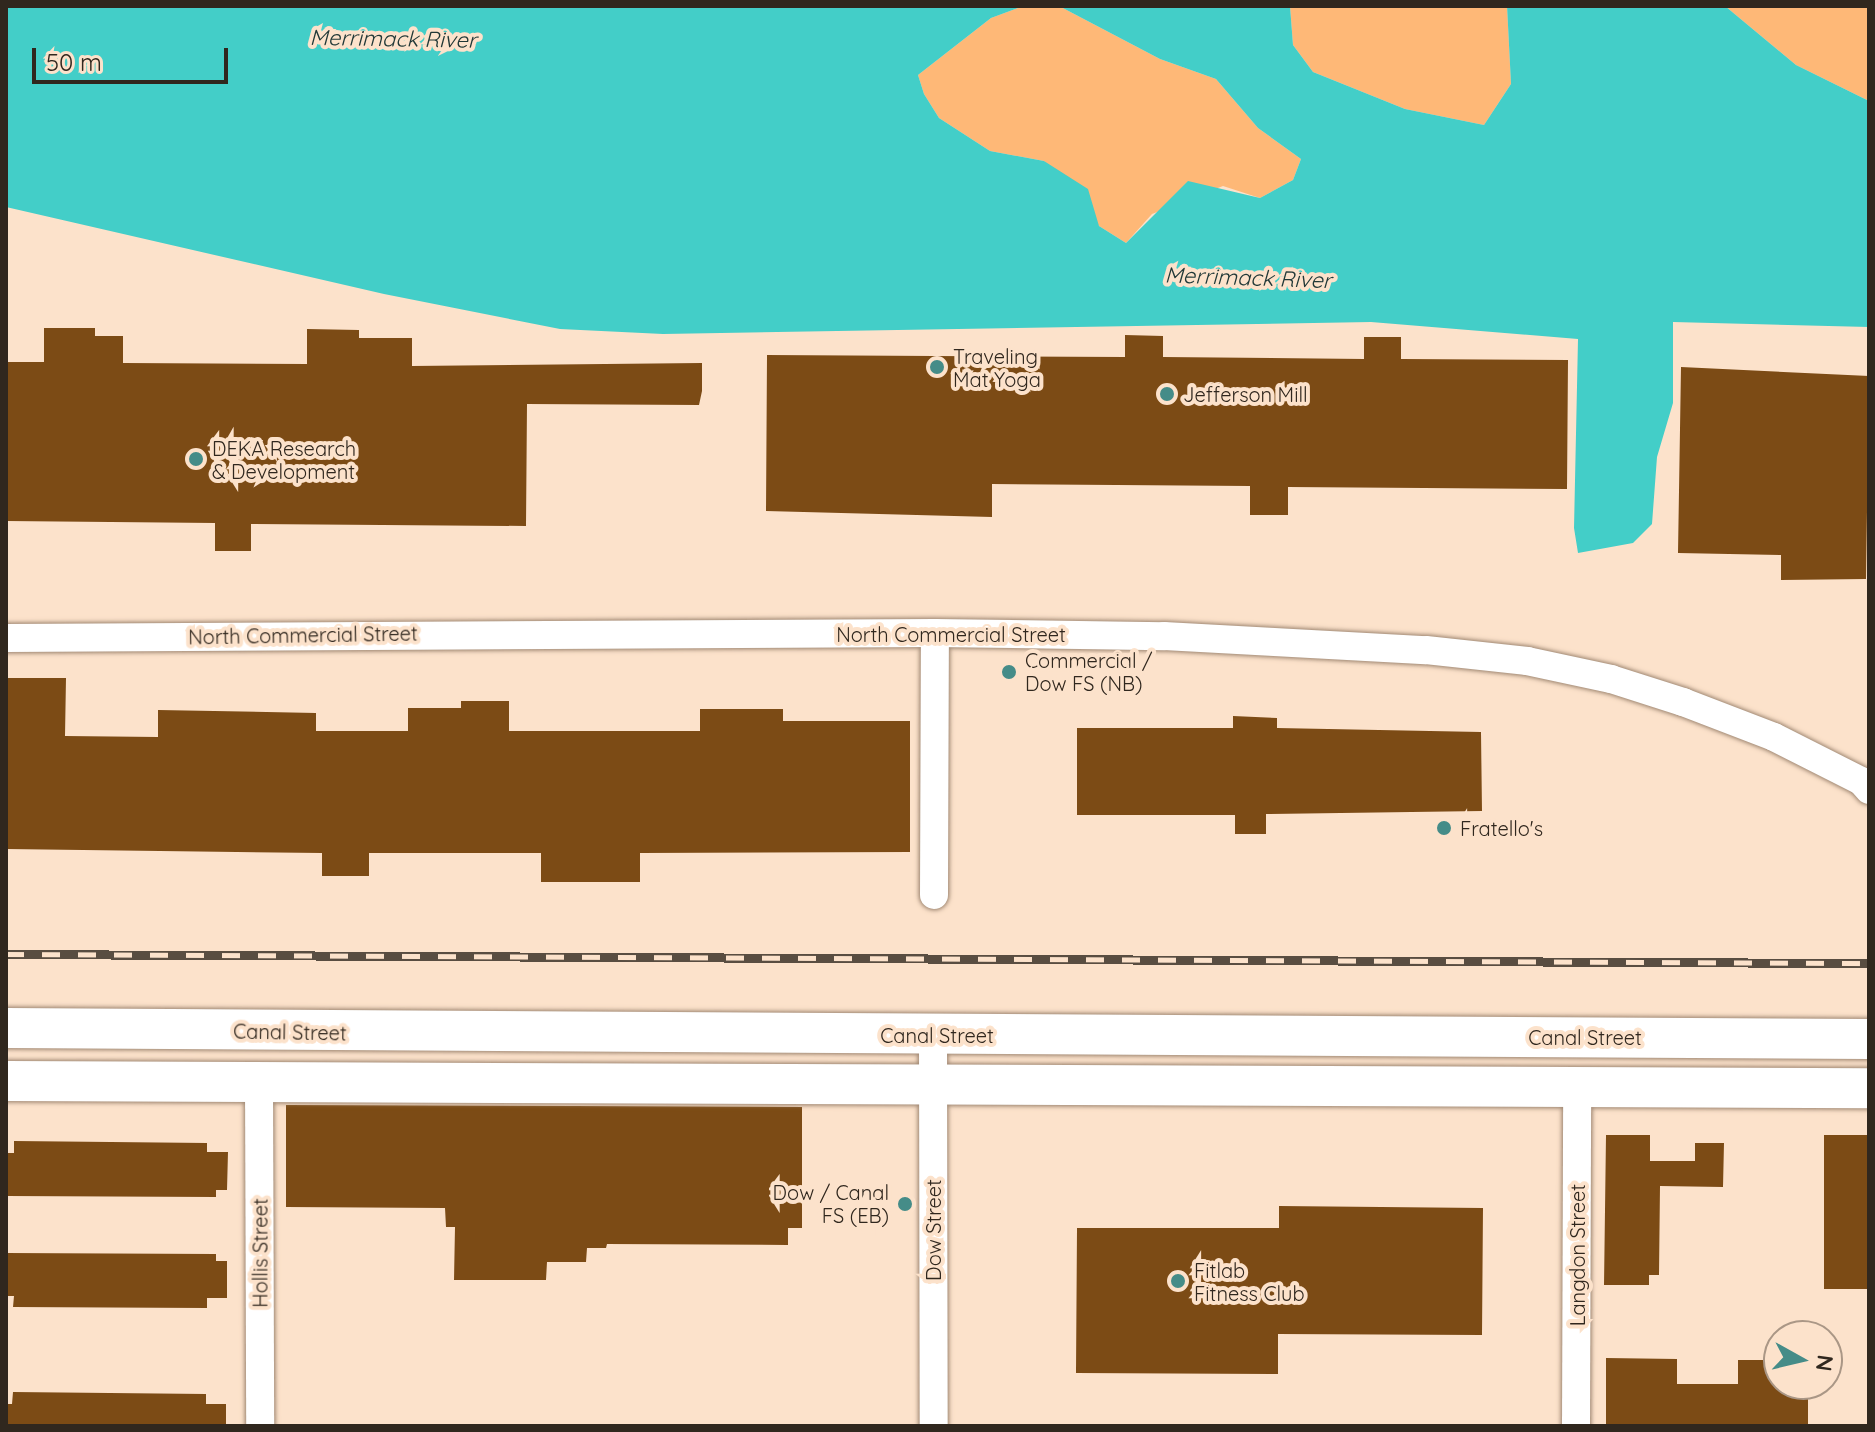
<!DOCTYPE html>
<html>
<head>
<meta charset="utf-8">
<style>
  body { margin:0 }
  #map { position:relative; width:1875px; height:1432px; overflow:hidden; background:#fce2cb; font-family:Quicksand,sans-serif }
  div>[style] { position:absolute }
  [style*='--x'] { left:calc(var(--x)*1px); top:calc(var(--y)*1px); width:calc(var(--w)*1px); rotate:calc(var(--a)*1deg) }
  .green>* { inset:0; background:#feb877 }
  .water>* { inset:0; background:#43cec8 }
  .building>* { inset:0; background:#7c4b15; transform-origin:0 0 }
  .roads { filter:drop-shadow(0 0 2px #a18974) drop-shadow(0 0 2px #a18974) }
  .street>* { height:28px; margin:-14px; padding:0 14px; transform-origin:14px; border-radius:14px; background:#fff }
  .secondary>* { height:40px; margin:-20px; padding:0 20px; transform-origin:20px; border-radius:20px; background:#fff }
  .rail>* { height:9px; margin-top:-4.5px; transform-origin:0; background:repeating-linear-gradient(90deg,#fce2cb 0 18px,#594d41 0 36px); box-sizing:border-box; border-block:2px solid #594d41 }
  .dots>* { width:22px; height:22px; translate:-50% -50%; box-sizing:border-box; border:4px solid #fce2cb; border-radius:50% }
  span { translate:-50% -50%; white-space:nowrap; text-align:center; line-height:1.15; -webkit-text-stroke:8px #fce2cb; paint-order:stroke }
  .poi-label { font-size:20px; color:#30271e }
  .left { translate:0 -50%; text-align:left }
  .right { translate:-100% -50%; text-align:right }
  .street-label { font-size:20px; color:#30271e }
  .water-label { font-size:22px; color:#213837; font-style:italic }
  .frame { position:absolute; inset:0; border:8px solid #30271e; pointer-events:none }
  .north { position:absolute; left:1763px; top:1320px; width:80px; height:80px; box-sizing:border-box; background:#fce2cb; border:2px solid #aa9786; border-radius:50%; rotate:98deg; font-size:22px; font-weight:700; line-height:32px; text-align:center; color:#30271e }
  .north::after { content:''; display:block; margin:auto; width:28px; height:36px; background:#458c88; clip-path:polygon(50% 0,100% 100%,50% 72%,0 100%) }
  .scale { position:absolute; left:32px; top:48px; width:196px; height:36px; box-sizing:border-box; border:4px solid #30271e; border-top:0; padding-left:10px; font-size:24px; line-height:28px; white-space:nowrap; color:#30271e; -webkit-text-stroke:6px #fce2cb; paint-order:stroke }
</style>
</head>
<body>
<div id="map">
  <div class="green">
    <div style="clip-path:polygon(1023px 6px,1059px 6px,1160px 59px,1216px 79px,1258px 128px,1301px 159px,1293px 180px,1260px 198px,1223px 186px,1152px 214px,1126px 243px,1099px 226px,1044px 161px,990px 151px,939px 118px,924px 94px,918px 75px,991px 18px)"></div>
    <div style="clip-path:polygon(1290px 6px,1507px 6px,1511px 84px,1484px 125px,1405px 109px,1313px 72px,1293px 45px)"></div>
    <div style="clip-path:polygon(1725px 6px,1869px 6px,1869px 101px,1796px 65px)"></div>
  </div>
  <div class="water">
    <div style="clip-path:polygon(6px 6px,1023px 6px,991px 18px,918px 75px,924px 94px,939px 118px,990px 151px,1044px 161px,1088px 189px,1099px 226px,1126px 243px,1188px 181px,1260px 198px,1293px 180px,1301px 159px,1258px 128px,1216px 79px,1160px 59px,1059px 6px,1290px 6px,1293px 45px,1313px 72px,1405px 109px,1484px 125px,1511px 84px,1507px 6px,1725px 6px,1796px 65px,1869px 101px,1869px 327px,1673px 322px,1673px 403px,1657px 457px,1652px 524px,1633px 543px,1578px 553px,1574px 528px,1578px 339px,1371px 322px,663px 334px,560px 329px,384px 294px,6px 207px)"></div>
  </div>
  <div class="building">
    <div style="clip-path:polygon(44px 328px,95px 328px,95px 336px,123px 336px,123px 363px,307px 364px,307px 329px,359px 330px,359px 338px,412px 338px,412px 366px,702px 363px,702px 391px,699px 405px,527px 404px,526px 526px,251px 524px,251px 551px,215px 551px,215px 523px,6px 521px,6px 362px,44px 362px)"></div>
    <div style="clip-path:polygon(1125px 335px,1163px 336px,1163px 357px,1364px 359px,1364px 337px,1401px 337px,1401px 359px,1568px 360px,1567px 489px,1288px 487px,1288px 515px,1250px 515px,1250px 486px,992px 484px,992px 517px,766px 511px,767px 355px,1125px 357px)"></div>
    <div style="clip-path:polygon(1681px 367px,1869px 376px,1866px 579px,1781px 580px,1781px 555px,1678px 553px)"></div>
    <div style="clip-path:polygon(6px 678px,66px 678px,65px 736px,158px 737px,158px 710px,316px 713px,316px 731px,408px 731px,408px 708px,461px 708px,461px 701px,509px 701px,509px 731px,700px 731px,700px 709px,783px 709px,783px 721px,910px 721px,910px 852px,640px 853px,640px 882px,541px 882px,541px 853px,369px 853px,369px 876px,322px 876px,322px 853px,6px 849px)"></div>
    <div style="clip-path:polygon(1233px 716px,1277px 718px,1277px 728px,1481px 732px,1482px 811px,1266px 814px,1266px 834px,1235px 834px,1235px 815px,1077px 815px,1077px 728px,1233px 728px)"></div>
    <div style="clip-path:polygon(286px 1105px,802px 1107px,802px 1228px,788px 1228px,788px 1245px,607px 1244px,606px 1248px,587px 1248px,586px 1262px,547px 1262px,546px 1280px,454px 1280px,455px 1227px,446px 1227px,445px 1208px,286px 1207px)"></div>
    <div style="clip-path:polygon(1606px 1135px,1650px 1135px,1650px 1161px,1695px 1161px,1695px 1143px,1724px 1143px,1723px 1187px,1660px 1186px,1659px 1275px,1649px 1275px,1649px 1285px,1604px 1285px)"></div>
    <div style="left:1824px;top:1135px;width:45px;height:154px"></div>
    <div style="clip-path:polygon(14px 1141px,207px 1143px,207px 1152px,228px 1152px,227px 1190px,216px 1190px,216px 1197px,6px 1196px,6px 1153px,14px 1153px)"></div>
    <div style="clip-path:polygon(1279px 1206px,1483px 1208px,1482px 1335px,1278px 1334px,1278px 1374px,1076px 1373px,1077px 1228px,1279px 1228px)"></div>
    <div style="clip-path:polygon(6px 1253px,216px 1254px,216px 1261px,227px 1261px,227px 1298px,207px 1298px,207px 1308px,13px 1307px,14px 1296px,6px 1296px)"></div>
    <div style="clip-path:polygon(1606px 1358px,1677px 1359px,1677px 1384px,1738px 1384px,1738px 1360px,1779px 1360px,1779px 1384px,1808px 1384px,1808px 1426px,1606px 1426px)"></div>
    <div style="clip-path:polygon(13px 1392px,206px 1394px,206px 1404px,226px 1404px,226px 1426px,6px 1426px,6px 1404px,12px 1404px)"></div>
  </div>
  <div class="roads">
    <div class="street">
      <div style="--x:6;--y:638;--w:929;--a:-0.31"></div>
      <div style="--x:935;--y:633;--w:229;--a:0.8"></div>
      <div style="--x:1164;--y:636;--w:262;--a:3.1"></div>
      <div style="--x:1426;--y:650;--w:102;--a:6.2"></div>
      <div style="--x:1527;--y:661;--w:86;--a:12.1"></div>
      <div style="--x:1611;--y:679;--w:76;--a:17.7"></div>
      <div style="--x:1683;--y:702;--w:97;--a:21"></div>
      <div style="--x:1774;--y:737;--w:97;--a:26.8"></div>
      <div style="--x:1861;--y:781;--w:12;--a:48"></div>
      <div style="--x:934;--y:895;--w:262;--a:-89.8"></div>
      <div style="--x:933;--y:1035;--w:391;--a:89.9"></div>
      <div style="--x:259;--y:1081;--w:345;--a:89.8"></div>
      <div style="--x:1576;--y:1426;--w:342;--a:-89.8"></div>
    </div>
    <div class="secondary">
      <div style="--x:6;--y:1028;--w:1863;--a:0.34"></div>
      <div style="--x:6;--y:1081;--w:1863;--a:0.22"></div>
    </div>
  </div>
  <div class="rail">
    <div style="--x:6;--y:954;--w:1863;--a:0.28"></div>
  </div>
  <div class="dots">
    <div style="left:937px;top:367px;background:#458c88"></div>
    <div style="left:1167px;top:394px;background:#458c88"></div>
    <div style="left:196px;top:459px;background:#458c88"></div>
    <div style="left:1009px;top:672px;background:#458c88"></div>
    <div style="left:1444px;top:828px;background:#458c88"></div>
    <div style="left:905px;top:1204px;background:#458c88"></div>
    <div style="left:1178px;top:1281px;background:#458c88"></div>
  </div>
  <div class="poi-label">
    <span class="left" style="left:953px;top:368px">Traveling<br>Mat Yoga</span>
    <span class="left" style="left:1183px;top:394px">Jefferson Mill</span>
    <span class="left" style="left:212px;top:460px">DEKA Research<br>&amp; Development</span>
    <span class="left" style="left:1025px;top:672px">Commercial /<br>Dow FS (NB)</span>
    <span class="left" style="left:1460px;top:828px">Fratello's</span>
    <span class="right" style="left:889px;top:1204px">Dow / Canal<br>FS (EB)</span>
    <span class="left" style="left:1194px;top:1282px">Fitlab<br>Fitness Club</span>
  </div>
  <div class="street-label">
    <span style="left:951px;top:634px">North Commercial Street</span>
    <span style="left:303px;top:635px;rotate:-1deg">North Commercial Street</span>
    <span style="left:290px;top:1032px;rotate:1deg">Canal Street</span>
    <span style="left:937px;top:1035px">Canal Street</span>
    <span style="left:1585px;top:1037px">Canal Street</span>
    <span style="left:933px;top:1230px;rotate:-90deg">Dow Street</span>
    <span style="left:260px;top:1253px;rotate:-90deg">Hollis Street</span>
    <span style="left:1577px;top:1255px;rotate:-90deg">Langdon Street</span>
  </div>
  <div class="water-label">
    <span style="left:393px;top:39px;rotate:1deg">Merrimack River</span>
    <span style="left:1248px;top:278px;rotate:2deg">Merrimack River</span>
  </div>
  <div class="frame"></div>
  <div class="north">N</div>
  <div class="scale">50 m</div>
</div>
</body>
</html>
